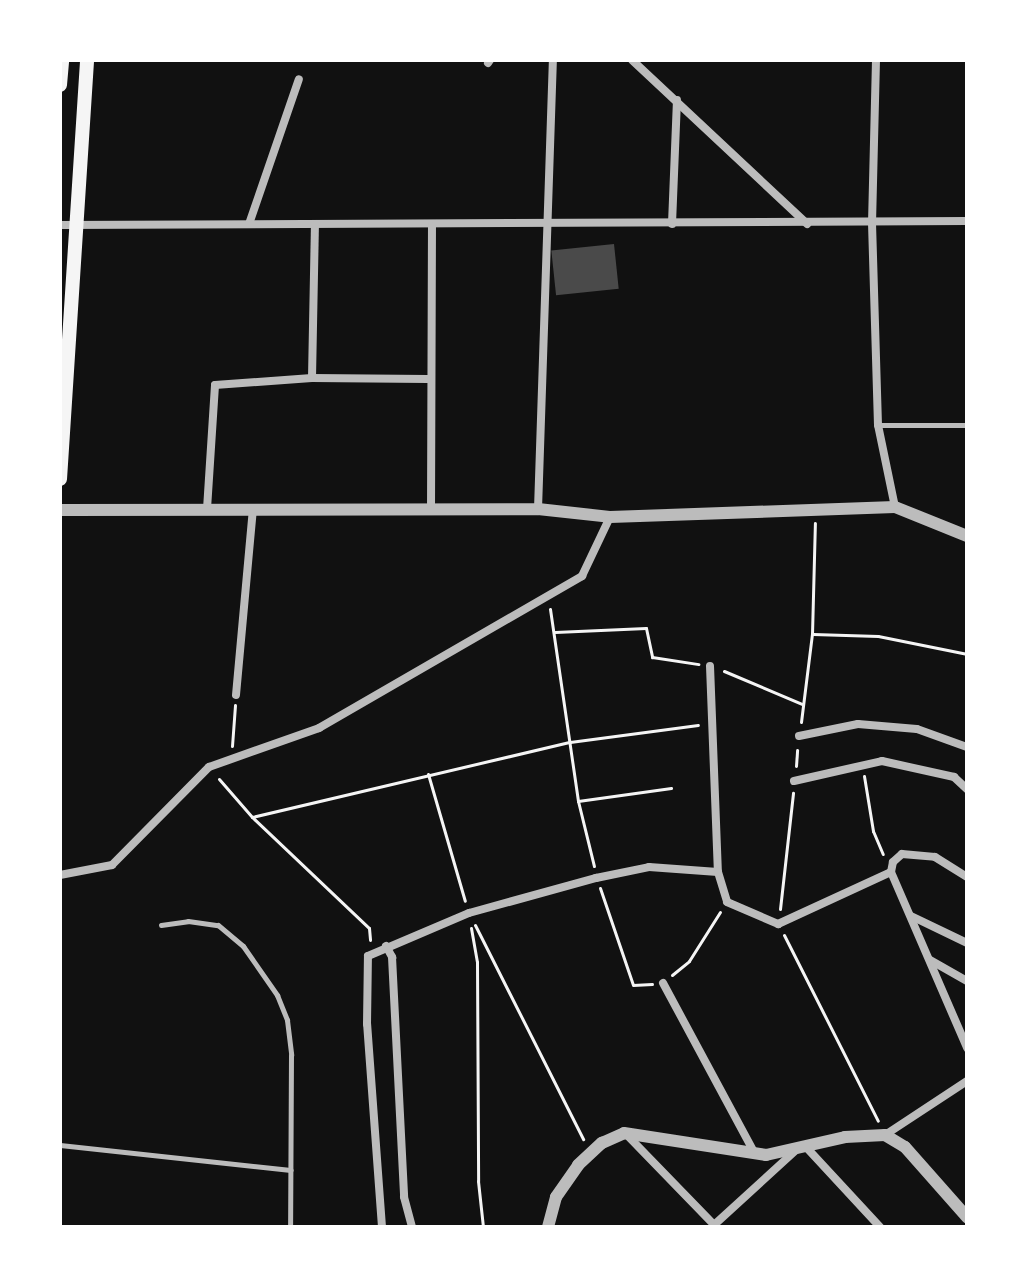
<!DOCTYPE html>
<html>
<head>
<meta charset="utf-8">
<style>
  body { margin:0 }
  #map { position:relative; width:1027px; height:1287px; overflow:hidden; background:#111; font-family:"Source Sans 3",sans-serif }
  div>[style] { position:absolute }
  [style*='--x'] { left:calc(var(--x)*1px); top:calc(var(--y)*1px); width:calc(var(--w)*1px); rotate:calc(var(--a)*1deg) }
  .building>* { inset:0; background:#4a4a4a; transform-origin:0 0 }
  .path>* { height:3px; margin:-1.5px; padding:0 1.5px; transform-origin:1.5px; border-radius:1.5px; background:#f5f5f5 }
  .service>* { height:5px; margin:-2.5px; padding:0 2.5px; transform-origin:2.5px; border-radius:2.5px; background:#bcbcbc }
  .minor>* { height:8px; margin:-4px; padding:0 4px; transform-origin:4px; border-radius:4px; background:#bcbcbc }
  .tertiary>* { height:12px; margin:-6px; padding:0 6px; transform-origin:6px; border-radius:6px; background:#bcbcbc }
  .secondary>* { height:14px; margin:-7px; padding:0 7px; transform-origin:7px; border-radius:7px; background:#f5f5f5 }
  span { translate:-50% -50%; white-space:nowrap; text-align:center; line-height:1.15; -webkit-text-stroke:8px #fff; paint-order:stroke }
  .frame { position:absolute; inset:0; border:62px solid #fff; pointer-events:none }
</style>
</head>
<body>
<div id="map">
  <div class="building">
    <div style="left:614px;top:244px;width:45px;height:63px;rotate:84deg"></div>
  </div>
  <div class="path">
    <div style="--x:550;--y:609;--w:194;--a:81.7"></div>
    <div style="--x:578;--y:801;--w:67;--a:76.2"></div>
    <div style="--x:555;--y:632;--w:91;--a:-2.5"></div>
    <div style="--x:646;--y:628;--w:30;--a:78"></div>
    <div style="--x:652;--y:657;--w:47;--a:8.7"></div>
    <div style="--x:813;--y:634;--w:65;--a:1.8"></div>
    <div style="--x:878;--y:636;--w:91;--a:11.4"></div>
    <div style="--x:724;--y:671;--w:85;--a:22.9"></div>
    <div style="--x:801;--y:722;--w:89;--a:-82.9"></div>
    <div style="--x:812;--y:634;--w:111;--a:-88.5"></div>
    <div style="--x:232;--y:746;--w:41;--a:-85.8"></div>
    <div style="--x:796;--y:766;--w:16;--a:-86"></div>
    <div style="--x:428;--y:774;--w:132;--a:73.8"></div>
    <div style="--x:864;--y:776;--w:56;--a:80.7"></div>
    <div style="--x:873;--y:831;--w:25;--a:67"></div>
    <div style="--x:219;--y:779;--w:50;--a:49"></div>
    <div style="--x:252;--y:817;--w:161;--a:43.5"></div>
    <div style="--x:369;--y:928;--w:12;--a:85"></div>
    <div style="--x:578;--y:801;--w:94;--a:-8"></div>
    <div style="--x:252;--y:817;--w:327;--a:-13.3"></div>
    <div style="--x:570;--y:742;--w:129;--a:-7.6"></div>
    <div style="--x:600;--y:888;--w:102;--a:71.2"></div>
    <div style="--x:633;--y:985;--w:19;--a:-3"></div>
    <div style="--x:780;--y:909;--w:117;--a:-83.6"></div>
    <div style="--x:475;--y:925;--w:240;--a:63.2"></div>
    <div style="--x:471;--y:928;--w:35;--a:80"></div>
    <div style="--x:477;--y:962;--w:219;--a:89.7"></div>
    <div style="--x:478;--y:1181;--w:46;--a:83.8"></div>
    <div style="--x:784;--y:935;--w:208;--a:63.2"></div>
    <div style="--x:672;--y:975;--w:22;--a:-39"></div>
    <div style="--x:689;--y:961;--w:58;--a:-57.7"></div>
  </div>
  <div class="service">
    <div style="--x:878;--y:425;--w:89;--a:0"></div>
    <div style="--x:161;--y:925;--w:27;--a:-8"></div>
    <div style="--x:188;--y:921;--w:30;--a:8"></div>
    <div style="--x:218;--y:925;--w:33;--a:40"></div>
    <div style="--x:243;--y:946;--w:60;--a:55.2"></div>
    <div style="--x:277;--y:995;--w:27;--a:68"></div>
    <div style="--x:287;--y:1020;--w:35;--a:83"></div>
    <div style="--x:291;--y:1055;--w:172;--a:90.3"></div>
    <div style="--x:60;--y:1145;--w:232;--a:6.2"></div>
  </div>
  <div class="minor">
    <div style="--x:632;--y:60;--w:240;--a:43.1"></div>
    <div style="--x:876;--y:60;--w:163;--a:91.4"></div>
    <div style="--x:872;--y:223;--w:202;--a:88.3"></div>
    <div style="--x:878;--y:425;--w:84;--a:78.3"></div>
    <div style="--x:488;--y:63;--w:4;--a:-56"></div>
    <div style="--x:249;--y:224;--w:153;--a:-71"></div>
    <div style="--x:672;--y:224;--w:124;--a:-87.7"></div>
    <div style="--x:60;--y:225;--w:907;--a:-0.25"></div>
    <div style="--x:312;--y:378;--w:153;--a:-88.9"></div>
    <div style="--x:207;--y:509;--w:124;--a:-86.3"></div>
    <div style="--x:215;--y:385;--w:97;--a:-4.1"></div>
    <div style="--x:312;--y:378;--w:116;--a:0.5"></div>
    <div style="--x:431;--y:509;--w:283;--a:-89.8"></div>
    <div style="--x:538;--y:509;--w:449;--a:-88.1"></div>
    <div style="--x:710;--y:666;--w:206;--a:87.8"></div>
    <div style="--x:718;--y:872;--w:31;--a:73"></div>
    <div style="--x:727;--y:902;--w:56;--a:23.3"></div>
    <div style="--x:778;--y:924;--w:124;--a:-24.7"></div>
    <div style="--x:236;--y:695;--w:187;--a:-84.8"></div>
    <div style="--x:799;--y:736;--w:60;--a:-11.5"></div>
    <div style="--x:858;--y:724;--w:59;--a:4.8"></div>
    <div style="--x:917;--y:729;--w:53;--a:19.8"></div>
    <div style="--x:794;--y:781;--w:90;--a:-12.8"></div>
    <div style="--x:882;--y:761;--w:74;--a:12.5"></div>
    <div style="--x:954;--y:777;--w:18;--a:43"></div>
    <div style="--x:891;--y:872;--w:192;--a:66.6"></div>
    <div style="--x:891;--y:872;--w:10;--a:-79"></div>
    <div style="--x:893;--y:862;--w:12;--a:-42"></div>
    <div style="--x:902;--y:854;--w:33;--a:5"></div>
    <div style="--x:935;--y:857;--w:38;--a:32"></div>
    <div style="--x:60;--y:875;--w:53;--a:-10.9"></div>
    <div style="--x:112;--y:865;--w:138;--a:-45.3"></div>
    <div style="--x:209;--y:767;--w:117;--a:-19.5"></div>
    <div style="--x:319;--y:728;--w:304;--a:-30"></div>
    <div style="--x:582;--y:576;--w:65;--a:-64.6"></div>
    <div style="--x:911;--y:916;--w:62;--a:25.7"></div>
    <div style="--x:386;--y:946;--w:13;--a:61"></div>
    <div style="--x:392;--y:957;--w:240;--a:87.1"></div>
    <div style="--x:404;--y:1197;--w:31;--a:75"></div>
    <div style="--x:930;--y:960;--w:43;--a:29.6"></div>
    <div style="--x:663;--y:983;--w:194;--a:61.7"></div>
    <div style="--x:625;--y:1133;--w:131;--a:45.9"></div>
    <div style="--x:885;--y:1135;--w:98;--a:-33.4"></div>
    <div style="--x:806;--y:1147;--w:109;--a:47.2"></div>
    <div style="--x:714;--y:1225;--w:111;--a:-42.4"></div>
    <div style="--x:382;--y:1227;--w:204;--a:-94.2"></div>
    <div style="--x:367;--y:1024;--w:68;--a:-89.2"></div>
    <div style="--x:368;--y:956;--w:110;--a:-23.1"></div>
    <div style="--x:469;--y:913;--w:132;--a:-15.4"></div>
    <div style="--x:596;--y:878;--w:54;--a:-11.7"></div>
    <div style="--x:649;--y:867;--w:69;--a:4.1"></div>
  </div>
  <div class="tertiary">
    <div style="--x:60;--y:510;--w:478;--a:-0.1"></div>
    <div style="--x:538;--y:509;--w:72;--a:6.3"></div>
    <div style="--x:610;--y:517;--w:285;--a:-2"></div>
    <div style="--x:895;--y:507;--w:78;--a:21.9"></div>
    <div style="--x:548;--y:1227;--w:31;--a:-75"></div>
    <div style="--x:556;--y:1197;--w:39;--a:-55"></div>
    <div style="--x:578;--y:1165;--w:33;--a:-43"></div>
    <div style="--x:602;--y:1143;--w:24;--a:-24"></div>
    <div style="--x:624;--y:1133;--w:144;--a:8.8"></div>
    <div style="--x:766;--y:1155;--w:81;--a:-12.8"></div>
    <div style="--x:845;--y:1137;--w:40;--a:-2.9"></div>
    <div style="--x:885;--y:1135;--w:23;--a:31"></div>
    <div style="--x:905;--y:1147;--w:94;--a:48.5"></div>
  </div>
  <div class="secondary">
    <div style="--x:60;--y:85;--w:25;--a:-85"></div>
    <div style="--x:60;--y:479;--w:420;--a:-86.3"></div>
  </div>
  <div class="frame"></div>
</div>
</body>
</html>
